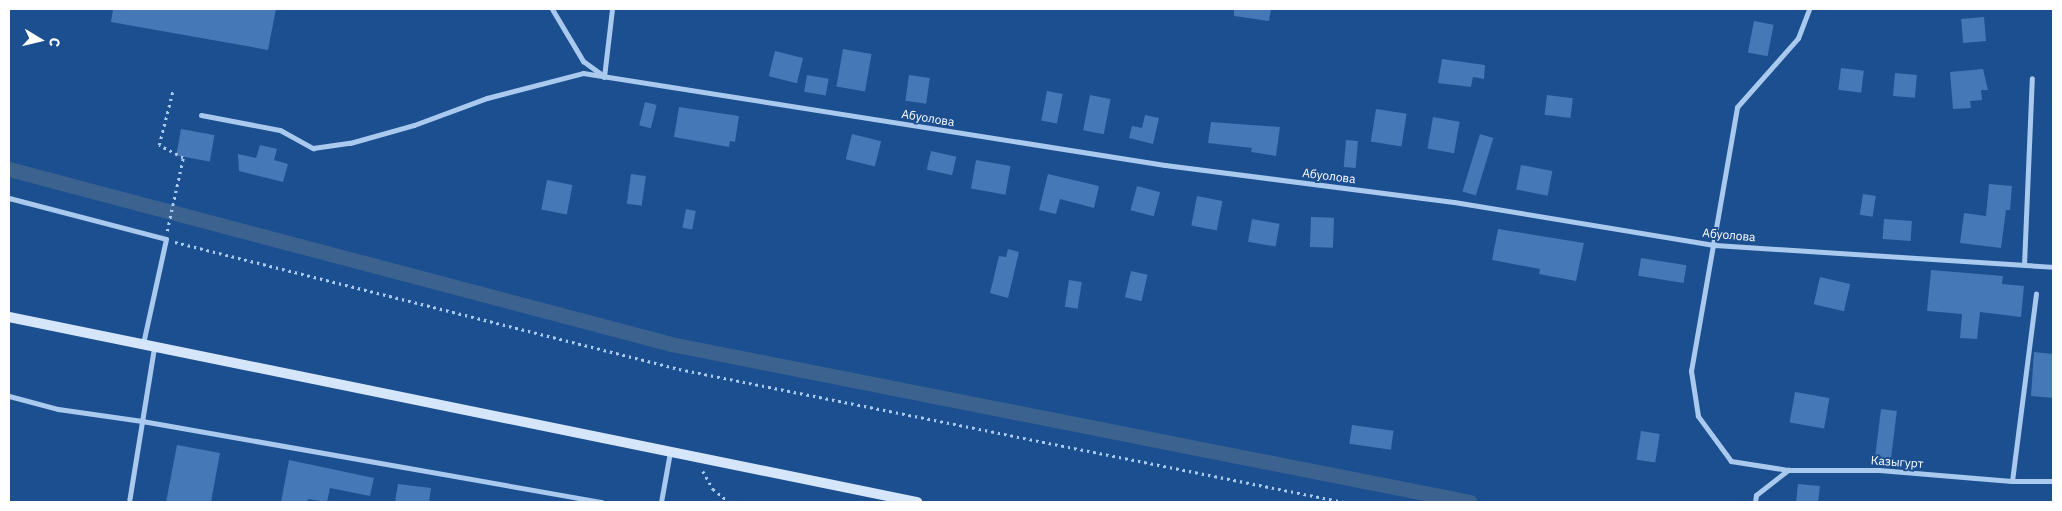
<!DOCTYPE html>
<html>
<head>
<meta charset="utf-8">
<style>
  body { margin:0 }
  #map { position:relative; width:2062px; height:511px; overflow:hidden; background:#1b4f8f; font-family:"IBM Plex Sans",sans-serif }
  div>[style] { position:absolute }
  [style*='--x'] { left:calc(var(--x)*1px); top:calc(var(--y)*1px); width:calc(var(--w)*1px); rotate:calc(var(--a)*1deg) }
  .canal>* { height:15px; margin:-7.5px; padding:0 7.5px; transform-origin:7.5px; border-radius:7.5px; background:#3c6290 }
  .building>* { inset:0; background:#4478b7; transform-origin:0 0 }
  .path>* { height:2.5px; margin-top:-1.25px; transform-origin:0; background:repeating-linear-gradient(90deg,#a9c9ee 0 2.5px,transparent 0 6.5px) }
  .minor>* { height:5px; margin:-2.5px; padding:0 2.5px; transform-origin:2.5px; border-radius:2.5px; background:#a9c9ee }
  .secondary>* { height:10px; margin:-5px; padding:0 5px; transform-origin:5px; border-radius:5px; background:#d6e6fa }
  span { translate:-50% -50%; white-space:nowrap; text-align:center; line-height:1.15; -webkit-text-stroke:4px #1b4f8f; paint-order:stroke }
  .street-label { font-size:12px; color:#fff }
  .frame { position:absolute; inset:0; border:10px solid #fff; pointer-events:none }
  .north { position:absolute; left:15px; top:15px; width:50px; height:50px; -webkit-text-stroke:4px #1b4f8f; paint-order:stroke; rotate:99deg; font-size:14px; font-weight:700; line-height:20px; text-align:center; color:#fff }
  .north::after { content:''; display:block; margin:auto; width:18px; height:22px; background:#fff; clip-path:polygon(50% 0,100% 100%,50% 72%,0 100%) }
</style>
</head>
<body>
<div id="map">
  <div class="canal">
    <div style="--x:9;--y:169;--w:685;--a:14.81"></div>
    <div style="--x:671;--y:344;--w:814;--a:11.19"></div>
  </div>
  <div class="building">
    <div style="clip-path:polygon(113px 9px,276px 9px,268px 50px,111px 22px)"></div>
    <div style="clip-path:polygon(1234px 9px,1271px 9px,1269px 21px,1234px 16px)"></div>
    <div style="left:1984px;top:17px;width:24px;height:23px;rotate:85deg"></div>
    <div style="left:1754px;top:21px;width:20px;height:32px;rotate:11deg"></div>
    <div style="left:843px;top:49px;width:29px;height:38px;rotate:10deg"></div>
    <div style="left:775px;top:51px;width:29px;height:26px;rotate:14deg"></div>
    <div style="clip-path:polygon(1442px 59px,1485px 65px,1484px 79px,1473px 77px,1471px 87px,1438px 83px)"></div>
    <div style="left:1841px;top:68px;width:23px;height:22px;rotate:7deg"></div>
    <div style="clip-path:polygon(1983px 69px,1988px 90px,1981px 90px,1982px 100px,1970px 101px,1971px 108px,1953px 109px,1950px 72px)"></div>
    <div style="left:1895px;top:73px;width:22px;height:23px;rotate:5deg"></div>
    <div style="left:807px;top:75px;width:22px;height:17px;rotate:10deg"></div>
    <div style="left:909px;top:75px;width:21px;height:26px;rotate:8deg"></div>
    <div style="left:1047px;top:91px;width:16px;height:30px;rotate:11deg"></div>
    <div style="left:1090px;top:95px;width:21px;height:36px;rotate:11deg"></div>
    <div style="left:1547px;top:95px;width:26px;height:20px;rotate:7deg"></div>
    <div style="left:645px;top:102px;width:12px;height:24px;rotate:14deg"></div>
    <div style="clip-path:polygon(679px 107px,739px 116px,735px 142px,730px 141px,729px 147px,674px 137px)"></div>
    <div style="left:1376px;top:109px;width:31px;height:33px;rotate:9deg"></div>
    <div style="clip-path:polygon(1145px 115px,1159px 118px,1153px 144px,1129px 138px,1132px 126px,1142px 128px)"></div>
    <div style="left:1433px;top:117px;width:27px;height:32px;rotate:10deg"></div>
    <div style="clip-path:polygon(1211px 122px,1280px 127px,1276px 156px,1251px 152px,1252px 148px,1208px 143px)"></div>
    <div style="left:181px;top:129px;width:34px;height:27px;rotate:10deg"></div>
    <div style="left:852px;top:134px;width:30px;height:26px;rotate:14deg"></div>
    <div style="left:1480px;top:134px;width:14px;height:60px;rotate:17deg"></div>
    <div style="left:1346px;top:140px;width:12px;height:27px;rotate:5deg"></div>
    <div style="clip-path:polygon(260px 145px,277px 149px,274px 160px,288px 164px,283px 182px,239px 171px,238px 154px,256px 158px)"></div>
    <div style="left:931px;top:151px;width:26px;height:19px;rotate:13deg"></div>
    <div style="left:976px;top:160px;width:35px;height:29px;rotate:10deg"></div>
    <div style="left:1521px;top:165px;width:32px;height:25px;rotate:11deg"></div>
    <div style="left:631px;top:174px;width:15px;height:30px;rotate:8deg"></div>
    <div style="clip-path:polygon(1048px 174px,1099px 186px,1094px 208px,1060px 199px,1056px 214px,1039px 210px)"></div>
    <div style="left:547px;top:180px;width:26px;height:30px;rotate:11deg"></div>
    <div style="clip-path:polygon(1989px 184px,2012px 186px,2010px 210px,2006px 210px,2001px 248px,1960px 243px,1964px 213px,1986px 216px)"></div>
    <div style="left:1137px;top:186px;width:24px;height:25px;rotate:15deg"></div>
    <div style="left:1863px;top:194px;width:13px;height:21px;rotate:9deg"></div>
    <div style="left:1197px;top:196px;width:26px;height:30px;rotate:11deg"></div>
    <div style="left:686px;top:209px;width:10px;height:19px;rotate:11deg"></div>
    <div style="left:1311px;top:217px;width:23px;height:30px;rotate:2deg"></div>
    <div style="left:1252px;top:219px;width:28px;height:23px;rotate:10deg"></div>
    <div style="left:1884px;top:219px;width:28px;height:20px;rotate:4deg"></div>
    <div style="clip-path:polygon(1498px 229px,1584px 243px,1576px 281px,1539px 274px,1540px 269px,1492px 260px)"></div>
    <div style="clip-path:polygon(1008px 249px,1019px 252px,1008px 298px,990px 293px,999px 256px,1006px 257px)"></div>
    <div style="left:1641px;top:258px;width:46px;height:18px;rotate:9deg"></div>
    <div style="clip-path:polygon(1931px 270px,2003px 276px,2002px 284px,2024px 286px,2021px 317px,1980px 312px,1977px 339px,1960px 338px,1962px 314px,1927px 311px)"></div>
    <div style="left:1131px;top:271px;width:17px;height:27px;rotate:13deg"></div>
    <div style="left:1820px;top:277px;width:31px;height:28px;rotate:13deg"></div>
    <div style="left:1069px;top:280px;width:13px;height:27px;rotate:9deg"></div>
    <div style="clip-path:polygon(2034px 352px,2053px 354px,2053px 398px,2031px 396px)"></div>
    <div style="left:1795px;top:392px;width:35px;height:31px;rotate:10deg"></div>
    <div style="left:1881px;top:409px;width:16px;height:49px;rotate:7deg"></div>
    <div style="left:1352px;top:425px;width:42px;height:19px;rotate:8deg"></div>
    <div style="left:1641px;top:431px;width:19px;height:29px;rotate:9deg"></div>
    <div style="clip-path:polygon(177px 445px,220px 453px,211px 502px,166px 502px)"></div>
    <div style="clip-path:polygon(289px 460px,374px 478px,370px 496px,330px 488px,327px 502px,308px 499px,307px 502px,281px 502px)"></div>
    <div style="clip-path:polygon(398px 484px,431px 488px,429px 502px,395px 502px)"></div>
    <div style="clip-path:polygon(1798px 484px,1820px 486px,1818px 502px,1796px 502px)"></div>
  </div>
  <div class="path">
    <div style="--x:167;--y:231;--w:75;--a:-77.6"></div>
    <div style="--x:183;--y:158;--w:27;--a:-152"></div>
    <div style="--x:159;--y:145;--w:57;--a:-75.7"></div>
    <div style="--x:175;--y:242;--w:520;--a:14.14"></div>
    <div style="--x:679;--y:369;--w:678;--a:11.31"></div>
    <div style="--x:703;--y:471;--w:21;--a:61"></div>
    <div style="--x:713;--y:489;--w:21;--a:39"></div>
  </div>
  <div class="minor">
    <div style="--x:552;--y:9;--w:61;--a:59.2"></div>
    <div style="--x:583;--y:61;--w:24;--a:36"></div>
    <div style="--x:604;--y:77;--w:68;--a:-83.3"></div>
    <div style="--x:201;--y:115;--w:80;--a:10.8"></div>
    <div style="--x:280;--y:130;--w:38;--a:29"></div>
    <div style="--x:313;--y:148;--w:37;--a:-8"></div>
    <div style="--x:350;--y:143;--w:66;--a:-15.7"></div>
    <div style="--x:414;--y:125;--w:78;--a:-20.3"></div>
    <div style="--x:487;--y:98;--w:99;--a:-14.6"></div>
    <div style="--x:583;--y:73;--w:589;--a:8.98"></div>
    <div style="--x:1165;--y:165;--w:291;--a:7.3"></div>
    <div style="--x:1454;--y:202;--w:265;--a:9.4"></div>
    <div style="--x:1715;--y:245;--w:339;--a:3.7"></div>
    <div style="--x:9;--y:198;--w:162;--a:14.6"></div>
    <div style="--x:166;--y:239;--w:107;--a:102.4"></div>
    <div style="--x:2024;--y:265;--w:187;--a:-87.6"></div>
    <div style="--x:9;--y:396;--w:51;--a:14.9"></div>
    <div style="--x:58;--y:409;--w:85;--a:8.1"></div>
    <div style="--x:142;--y:421;--w:467;--a:10"></div>
    <div style="--x:1788;--y:470;--w:58;--a:-171"></div>
    <div style="--x:1731;--y:461;--w:56;--a:-126.3"></div>
    <div style="--x:1698;--y:416;--w:46;--a:-98.8"></div>
    <div style="--x:1691;--y:371;--w:268;--a:-80.1"></div>
    <div style="--x:1737;--y:107;--w:92;--a:-48.5"></div>
    <div style="--x:1798;--y:38;--w:31;--a:-69"></div>
    <div style="--x:2012;--y:481;--w:189;--a:-82.7"></div>
    <div style="--x:129;--y:502;--w:157;--a:-80.8"></div>
    <div style="--x:661;--y:502;--w:51;--a:-79.8"></div>
    <div style="--x:1755;--y:502;--w:7;--a:-82"></div>
    <div style="--x:1756;--y:495;--w:41;--a:-38"></div>
    <div style="--x:1788;--y:470;--w:91;--a:0"></div>
    <div style="--x:1879;--y:470;--w:133;--a:4.7"></div>
    <div style="--x:2012;--y:481;--w:41;--a:0"></div>
  </div>
  <div class="secondary">
    <div style="--x:9;--y:317;--w:927;--a:11.52"></div>
  </div>
  <div class="street-label">
    <span style="left:928px;top:118px;rotate:9deg">Абуолова</span>
    <span style="left:1329px;top:176px;rotate:7deg">Абуолова</span>
    <span style="left:1729px;top:235px;rotate:5deg">Абуолова</span>
    <span style="left:1897px;top:462px;rotate:4deg">Казыгурт</span>
  </div>
  <div class="frame"></div>
  <div class="north">С</div>
</div>
</body>
</html>
